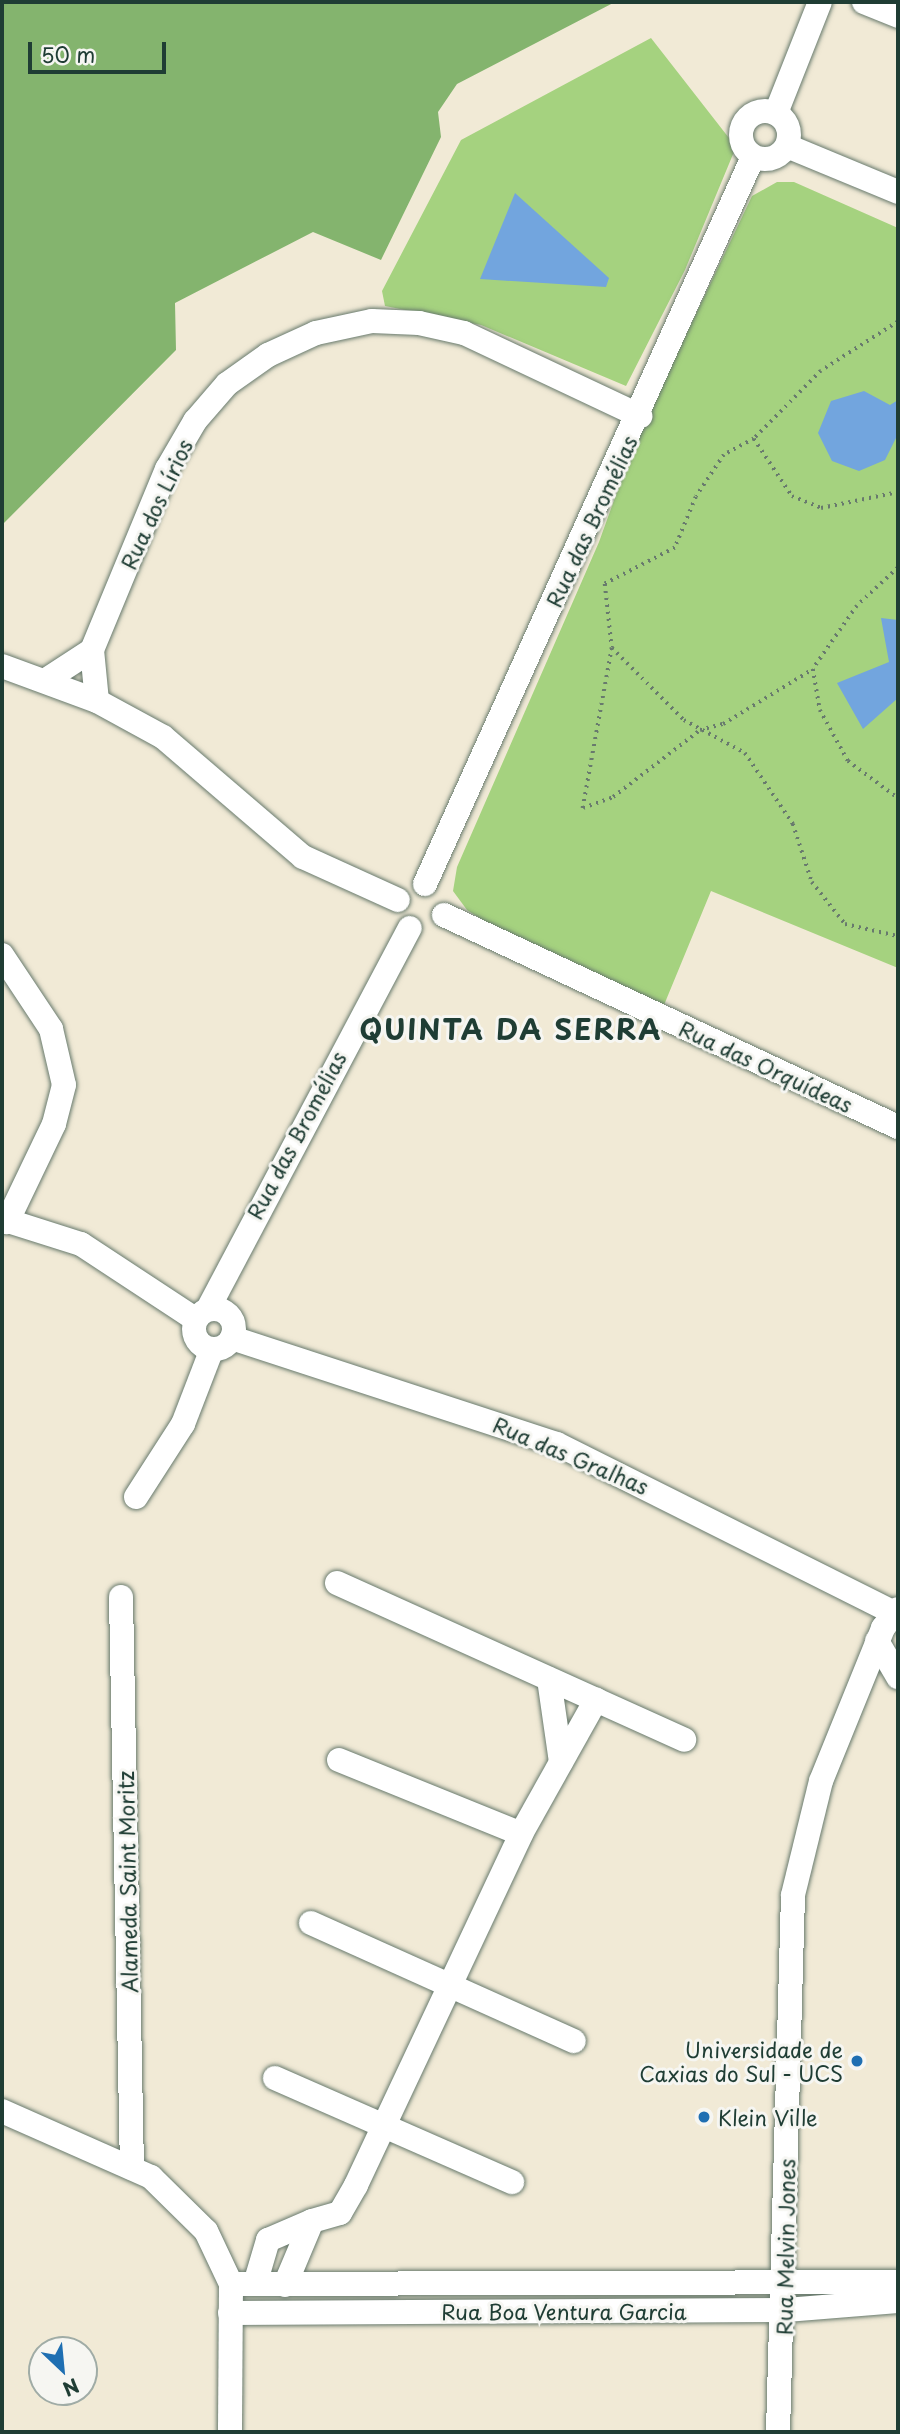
<!DOCTYPE html>
<html>
<head>
<meta charset="utf-8">
<style>
  body { margin:0 }
  #map { position:relative; width:900px; height:2434px; overflow:hidden; background:#f1ead6; font-family:"Playpen Sans",sans-serif }
  div>[style] { position:absolute }
  [style*='--x'] { left:calc(var(--x)*1px); top:calc(var(--y)*1px); width:calc(var(--w)*1px); rotate:calc(var(--a)*1deg) }
  .green>* { inset:0; background:#a5d27f }
  .forest>* { inset:0; background:#84b46e }
  .water>* { inset:0; background:#72a5de }
  .path>* { height:3.5px; margin-top:-1.75px; transform-origin:0; background:repeating-linear-gradient(90deg,#687a6d 0 2px,transparent 0 7px) }
  .roads { filter:drop-shadow(0 0 2px #687a6d) drop-shadow(0 0 2px #687a6d) }
  .minor>* { height:24px; margin:-12px; padding:0 12px; transform-origin:12px; border-radius:12px; background:#fff }
  .minor>.ring { margin:-12px; padding:0; box-sizing:content-box; background:none; border:24px solid #fff; border-radius:50% }
  .dots>* { width:19px; height:19px; translate:-50% -50%; box-sizing:border-box; border:4px solid #f6f6f2; border-radius:50% }
  span { translate:-50% -50%; white-space:nowrap; text-align:center; line-height:1.15; -webkit-text-stroke:6px #f6f6f2; paint-order:stroke }
  .street-label { font-size:21px; color:#1f3d34 }
  .poi-label { font-size:21px; color:#1f3d34 }
  .right { translate:-100% -50%; text-align:right }
  .left { translate:0 -50%; text-align:left }
  .district-label { font-size:28px; color:#1f3d34; font-weight:700; letter-spacing:2px }
  .frame { position:absolute; inset:0; border:4px solid #1f3d34; pointer-events:none }
  .north { position:absolute; left:28px; top:2336px; width:70px; height:70px; box-sizing:border-box; background:#f6f6f2; border:2px solid #a0aca6; border-radius:50%; rotate:154deg; font-size:19px; font-weight:700; line-height:28px; text-align:center; color:#1f3d34 }
  .north::after { content:''; display:block; margin:auto; width:24px; height:32px; background:#1f6fb2; clip-path:polygon(50% 0,100% 100%,50% 72%,0 100%) }
  .scale { position:absolute; left:28px; top:42px; width:138px; height:32px; box-sizing:border-box; border:4px solid #1f3d34; border-top:0; padding-left:9px; font-size:21px; line-height:24px; white-space:nowrap; color:#1f3d34; -webkit-text-stroke:5px #f6f6f2; paint-order:stroke }
</style>
</head>
<body>
<div id="map">
  <div class="green">
    <div style="clip-path:polygon(651px 38px,736px 147px,685px 270px,626px 386px,481px 325px,385px 306px,382px 291px,461px 140px)"></div>
    <div style="clip-path:polygon(777px 182px,794px 182px,898px 228px,898px 968px,711px 891px,664px 1005px,495px 928px,467px 910px,453px 891px,457px 867px,599px 542px,635px 442px,752px 196px)"></div>
  </div>
  <div class="forest">
    <div style="clip-path:polygon(2px 2px,615px 2px,457px 84px,438px 112px,441px 137px,381px 260px,313px 232px,175px 303px,176px 350px,2px 525px)"></div>
  </div>
  <div class="water">
    <div style="clip-path:polygon(515px 193px,609px 278px,606px 287px,480px 279px)"></div>
    <div style="clip-path:polygon(864px 391px,890px 405px,898px 400px,898px 434px,885px 460px,859px 471px,832px 461px,818px 433px,831px 401px)"></div>
    <div style="clip-path:polygon(881px 618px,898px 620px,898px 698px,863px 729px,837px 683px,889px 662px)"></div>
  </div>
  <div class="path">
    <div style="--x:898;--y:322;--w:91;--a:147.5"></div>
    <div style="--x:821;--y:371;--w:95;--a:134.6"></div>
    <div style="--x:754;--y:439;--w:69;--a:56.3"></div>
    <div style="--x:792;--y:496;--w:31;--a:22"></div>
    <div style="--x:821;--y:508;--w:79;--a:-11.7"></div>
    <div style="--x:754;--y:439;--w:34;--a:152"></div>
    <div style="--x:724;--y:455;--w:50;--a:123.7"></div>
    <div style="--x:696;--y:497;--w:55;--a:112.4"></div>
    <div style="--x:675;--y:548;--w:79;--a:152.8"></div>
    <div style="--x:605;--y:584;--w:64;--a:83.8"></div>
    <div style="--x:612;--y:648;--w:102;--a:45"></div>
    <div style="--x:684;--y:720;--w:69;--a:28.4"></div>
    <div style="--x:745;--y:753;--w:86;--a:55.9"></div>
    <div style="--x:793;--y:824;--w:61;--a:71.9"></div>
    <div style="--x:812;--y:882;--w:53;--a:51.8"></div>
    <div style="--x:845;--y:924;--w:54;--a:12.8"></div>
    <div style="--x:898;--y:568;--w:56;--a:137.2"></div>
    <div style="--x:857;--y:606;--w:77;--a:124.9"></div>
    <div style="--x:813;--y:669;--w:42;--a:80.3"></div>
    <div style="--x:820;--y:710;--w:58;--a:61.2"></div>
    <div style="--x:848;--y:761;--w:62;--a:36.5"></div>
    <div style="--x:612;--y:648;--w:163;--a:100.3"></div>
    <div style="--x:583;--y:808;--w:32;--a:-20"></div>
    <div style="--x:613;--y:797;--w:110;--a:-37.6"></div>
    <div style="--x:700;--y:730;--w:24;--a:-15"></div>
    <div style="--x:723;--y:724;--w:105;--a:-31.4"></div>
  </div>
  <div class="roads">
    <div class="minor">
      <div style="--x:864;--y:2;--w:37;--a:22"></div>
      <div class="ring" style="left:741px;top:111px;width:24px;height:24px"></div>
      <div style="--x:776;--y:113;--w:119;--a:-68.4"></div>
      <div style="--x:787;--y:146;--w:120;--a:22.5"></div>
      <div style="--x:2;--y:666;--w:101;--a:20.2"></div>
      <div style="--x:97;--y:701;--w:75;--a:28.6"></div>
      <div style="--x:163;--y:737;--w:184;--a:40.6"></div>
      <div style="--x:303;--y:857;--w:104;--a:24.4"></div>
      <div style="--x:46;--y:680;--w:55;--a:-33.1"></div>
      <div style="--x:97;--y:701;--w:51;--a:-95.6"></div>
      <div style="--x:92;--y:650;--w:196;--a:-67.5"></div>
      <div style="--x:167;--y:469;--w:56;--a:-59.7"></div>
      <div style="--x:195;--y:421;--w:49;--a:-49.1"></div>
      <div style="--x:227;--y:384;--w:50;--a:-35.3"></div>
      <div style="--x:268;--y:355;--w:53;--a:-24.6"></div>
      <div style="--x:316;--y:333;--w:57;--a:-12.1"></div>
      <div style="--x:372;--y:321;--w:47;--a:2.4"></div>
      <div style="--x:419;--y:323;--w:46;--a:12.5"></div>
      <div style="--x:464;--y:333;--w:195;--a:25.2"></div>
      <div style="--x:425;--y:884;--w:798;--a:-65.72"></div>
      <div style="--x:444;--y:915;--w:501;--a:25.03"></div>
      <div style="--x:2;--y:955;--w:89;--a:56.5"></div>
      <div style="--x:51;--y:1029;--w:57;--a:76.9"></div>
      <div style="--x:64;--y:1085;--w:40;--a:104.4"></div>
      <div style="--x:54;--y:1124;--w:109;--a:115.6"></div>
      <div style="--x:2;--y:1219;--w:83;--a:17.6"></div>
      <div style="--x:81;--y:1244;--w:136;--a:33.3"></div>
      <div class="ring" style="left:194px;top:1309px;width:16px;height:16px"></div>
      <div style="--x:208;--y:1309;--w:431;--a:-62.1"></div>
      <div style="--x:232;--y:1338;--w:342;--a:18.1"></div>
      <div style="--x:557;--y:1444;--w:377;--a:26.6"></div>
      <div style="--x:136;--y:1497;--w:87;--a:-57.2"></div>
      <div style="--x:183;--y:1424;--w:80;--a:-68.9"></div>
      <div style="--x:337;--y:1583;--w:381;--a:24.3"></div>
      <div style="--x:121;--y:1597;--w:571;--a:88.9"></div>
      <div style="--x:877;--y:1641;--w:42;--a:59.7"></div>
      <div style="--x:549;--y:1679;--w:84;--a:81.8"></div>
      <div style="--x:339;--y:1760;--w:196;--a:22.1"></div>
      <div style="--x:311;--y:1923;--w:288;--a:24.2"></div>
      <div style="--x:275;--y:2078;--w:259;--a:23.7"></div>
      <div style="--x:2;--y:2111;--w:163;--a:23.9"></div>
      <div style="--x:151;--y:2177;--w:77;--a:44.5"></div>
      <div style="--x:206;--y:2231;--w:59;--a:64.7"></div>
      <div style="--x:231;--y:2284;--w:148;--a:90.4"></div>
      <div style="--x:231;--y:2284;--w:667;--a:-0.17"></div>
      <div style="--x:255;--y:2284;--w:46;--a:-73.5"></div>
      <div style="--x:268;--y:2240;--w:48;--a:-23.4"></div>
      <div style="--x:285;--y:2285;--w:69;--a:-67.1"></div>
      <div style="--x:312;--y:2221;--w:29;--a:-16"></div>
      <div style="--x:340;--y:2213;--w:32;--a:-60"></div>
      <div style="--x:356;--y:2185;--w:388;--a:-64.8"></div>
      <div style="--x:521;--y:1834;--w:154;--a:-60.8"></div>
      <div style="--x:230;--y:2313;--w:556;--a:-0.31"></div>
      <div style="--x:786;--y:2310;--w:112;--a:-4.6"></div>
      <div style="--x:778;--y:2432;--w:537;--a:-88.4"></div>
      <div style="--x:793;--y:1895;--w:117;--a:-76.2"></div>
      <div style="--x:821;--y:1781;--w:165;--a:-67.9"></div>
      <div style="--x:883;--y:1628;--w:24;--a:-52"></div>
    </div>
  </div>
  <div class="dots">
    <div style="left:857px;top:2061px;background:#1f6fb2"></div>
    <div style="left:704px;top:2117px;background:#1f6fb2"></div>
  </div>
  <div class="street-label">
    <span style="left:156px;top:504px;rotate:-65deg">Rua dos Lírios</span>
    <span style="left:591px;top:521px;rotate:-65deg">Rua das Bromélias</span>
    <span style="left:766px;top:1066px;rotate:25deg">Rua das Orquídeas</span>
    <span style="left:296px;top:1135px;rotate:-62deg">Rua das Bromélias</span>
    <span style="left:571px;top:1455px;rotate:23deg">Rua das Gralhas</span>
    <span style="left:127px;top:1882px;rotate:-91deg">Alameda Saint Moritz</span>
    <span style="left:785px;top:2247px;rotate:-89deg">Rua Melvin Jones</span>
    <span style="left:564px;top:2311px">Rua Boa Ventura Garcia</span>
  </div>
  <div class="poi-label">
    <span class="right" style="left:843px;top:2061px">Universidade de<br>Caxias do Sul - UCS</span>
    <span class="left" style="left:718px;top:2117px">Klein Ville</span>
  </div>
  <div class="district-label">
    <span style="left:511px;top:1029px">QUINTA DA SERRA</span>
  </div>
  <div class="frame"></div>
  <div class="north">N</div>
  <div class="scale">50 m</div>
</div>
</body>
</html>
